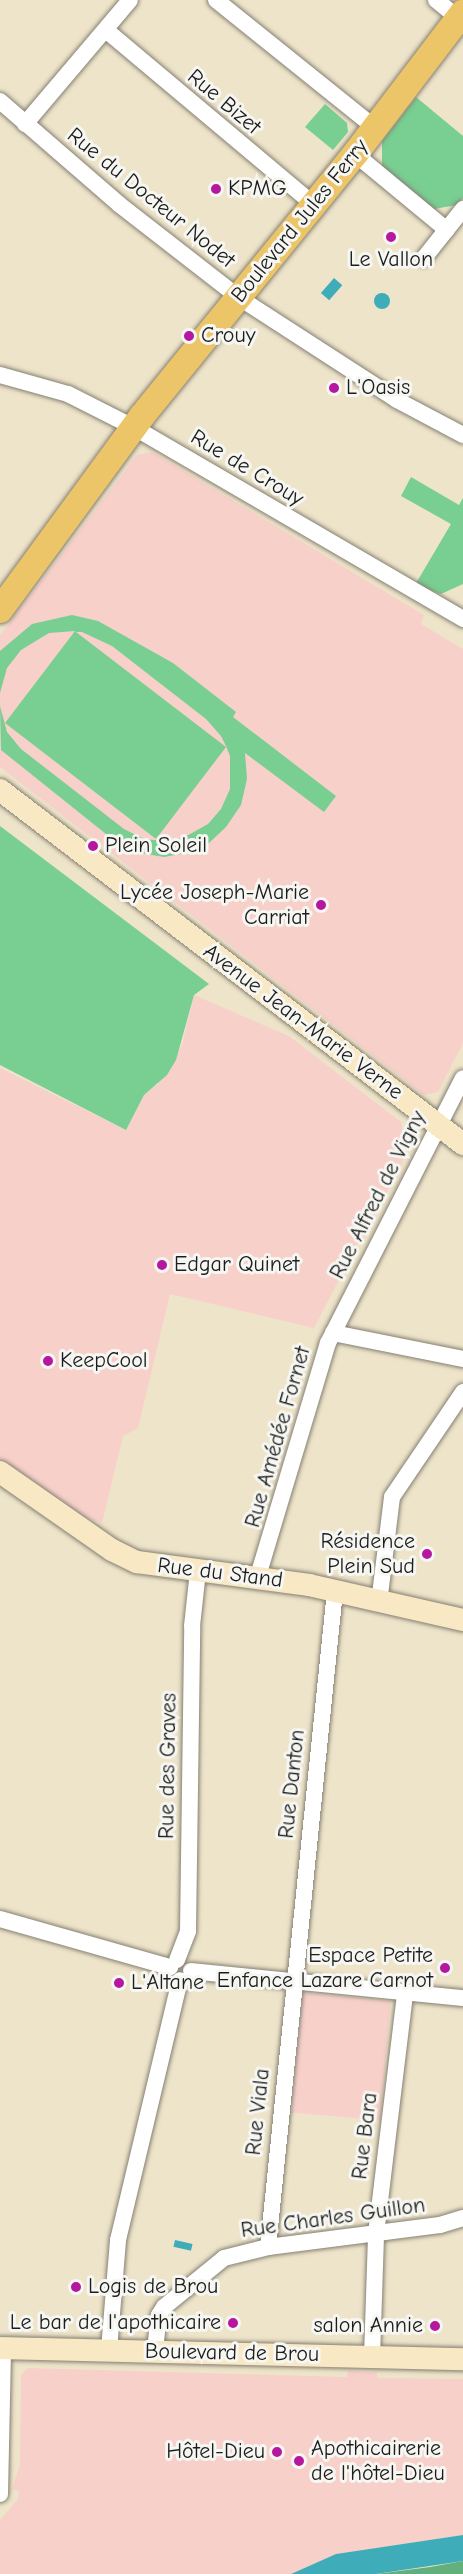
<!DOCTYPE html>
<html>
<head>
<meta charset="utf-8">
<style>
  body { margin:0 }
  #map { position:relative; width:463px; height:2574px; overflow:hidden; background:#eee4ca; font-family:"Comic Neue",sans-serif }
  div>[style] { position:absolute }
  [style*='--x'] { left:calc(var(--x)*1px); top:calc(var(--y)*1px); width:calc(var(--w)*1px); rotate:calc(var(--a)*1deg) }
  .built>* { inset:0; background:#f7d0ca; transform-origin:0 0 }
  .green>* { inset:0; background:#79ce92 }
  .forest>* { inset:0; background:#62b17c }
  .water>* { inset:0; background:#3eadb9; transform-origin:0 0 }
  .round { border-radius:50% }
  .roads { filter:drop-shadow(0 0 2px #858073) drop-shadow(0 0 2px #858073) }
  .street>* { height:16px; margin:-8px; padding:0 8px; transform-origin:8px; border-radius:8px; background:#fff }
  .secondary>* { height:22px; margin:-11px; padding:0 11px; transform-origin:11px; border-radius:11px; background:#f8e8c3 }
  .primary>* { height:26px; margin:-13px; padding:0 13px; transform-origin:13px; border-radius:13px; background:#edc569 }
  .dots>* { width:16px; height:16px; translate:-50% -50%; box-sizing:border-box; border:3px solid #f6f6f2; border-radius:50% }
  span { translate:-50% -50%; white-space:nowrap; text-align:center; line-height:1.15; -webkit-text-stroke:6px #f6f6f2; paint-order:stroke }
  .street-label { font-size:22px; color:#1c1c1c }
  .poi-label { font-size:22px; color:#1c1c1c }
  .left { translate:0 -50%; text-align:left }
  .right { translate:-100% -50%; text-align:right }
</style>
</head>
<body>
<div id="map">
  <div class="built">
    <div style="clip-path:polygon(152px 452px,424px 615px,421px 624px,463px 649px,463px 1043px,438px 1092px,424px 1095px,0 767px,0 635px,137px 455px)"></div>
    <div style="clip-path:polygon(194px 995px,289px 1036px,401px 1122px,407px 1153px,362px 1241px,349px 1250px,342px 1262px,342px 1274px,314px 1328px,170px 1294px,138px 1428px,123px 1436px,102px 1523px,84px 1517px,0 1460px,0 1068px,126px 1130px,144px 1095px,158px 1084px,182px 1045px)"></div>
    <div style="left:302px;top:1993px;width:89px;height:120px;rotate:5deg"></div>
    <div style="clip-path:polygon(28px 2368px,347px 2377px,348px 2371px,377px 2372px,377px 2378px,463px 2379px,463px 2535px,336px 2554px,291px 2574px,0 2574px,0 2520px,18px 2499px,19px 2491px,12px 2489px,20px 2465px,21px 2375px)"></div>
  </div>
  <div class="green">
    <div style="clip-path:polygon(416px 97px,463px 136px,463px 198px,457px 205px,434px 209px,382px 166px,382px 141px)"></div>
    <div style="clip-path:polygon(325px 104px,347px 123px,348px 132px,333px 150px,305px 127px)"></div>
    <div style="clip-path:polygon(411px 477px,459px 505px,463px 498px,463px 584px,441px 594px,415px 585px,451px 524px,401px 496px)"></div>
    <div style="clip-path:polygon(72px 615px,98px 621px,173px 663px,236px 712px,233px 717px,336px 796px,324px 812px,245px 753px,247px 779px,241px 805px,226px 827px,209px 843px,187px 853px,164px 857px,140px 853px,116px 842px,1px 750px,0 706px,7px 732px,21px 749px,124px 829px,144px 839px,164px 841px,183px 838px,208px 824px,221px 809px,230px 789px,230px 756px,226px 746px,221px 736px,206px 719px,112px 646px,82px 632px,76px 632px,226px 747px,156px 839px,5px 723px,75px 631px,49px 633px,21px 650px,7px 668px,0 693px,0 651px,32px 624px)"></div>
    <div style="clip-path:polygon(0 826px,209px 984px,194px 995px,176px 1060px,167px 1075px,144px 1095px,126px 1130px,0 1065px)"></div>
  </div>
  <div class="forest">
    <div style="clip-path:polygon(463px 2561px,463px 2574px,376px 2574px,430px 2567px)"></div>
  </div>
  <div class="water">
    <div style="left:334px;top:278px;width:11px;height:20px;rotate:41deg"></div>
    <div class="round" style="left:374px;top:293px;width:16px;height:16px"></div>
    <div style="left:175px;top:2240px;width:18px;height:7px;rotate:13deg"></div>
    <div style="clip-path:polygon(463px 2535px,463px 2561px,376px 2574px,291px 2574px,336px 2554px)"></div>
  </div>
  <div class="roads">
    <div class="street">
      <div style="--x:216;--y:0;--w:204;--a:38.8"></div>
      <div style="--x:436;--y:0;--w:35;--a:39"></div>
      <div style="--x:107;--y:31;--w:270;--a:40"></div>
      <div style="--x:0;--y:101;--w:159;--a:40.9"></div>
      <div style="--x:120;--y:205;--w:150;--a:37.9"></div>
      <div style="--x:238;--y:297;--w:189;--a:32.9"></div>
      <div style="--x:397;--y:400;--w:75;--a:27.9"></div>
      <div style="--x:25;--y:124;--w:162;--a:-49.7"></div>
      <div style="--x:355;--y:154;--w:119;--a:39.6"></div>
      <div style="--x:424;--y:258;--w:63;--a:-51.5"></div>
      <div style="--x:0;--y:375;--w:71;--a:15.6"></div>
      <div style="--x:68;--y:394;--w:75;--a:26.9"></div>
      <div style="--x:135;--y:428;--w:380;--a:30.2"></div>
      <div style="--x:333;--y:1333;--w:133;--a:11.3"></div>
      <div style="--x:258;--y:1576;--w:243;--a:-73.3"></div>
      <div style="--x:328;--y:1343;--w:297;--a:-63"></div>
      <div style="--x:379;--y:1603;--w:107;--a:-83"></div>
      <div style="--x:392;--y:1497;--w:127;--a:-55.9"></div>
      <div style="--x:0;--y:1919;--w:177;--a:15.8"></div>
      <div style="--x:177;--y:1960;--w:31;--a:-69"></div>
      <div style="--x:188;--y:1931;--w:305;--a:-89.2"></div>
      <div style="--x:192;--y:1626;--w:55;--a:-83.8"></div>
      <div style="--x:191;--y:1971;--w:273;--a:5.7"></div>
      <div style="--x:268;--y:2247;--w:659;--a:-84.17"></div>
      <div style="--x:109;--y:2350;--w:110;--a:-85.3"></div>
      <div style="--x:118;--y:2240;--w:267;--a:-76.6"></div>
      <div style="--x:155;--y:2351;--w:36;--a:-84"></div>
      <div style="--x:159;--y:2315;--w:9;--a:-58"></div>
      <div style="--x:164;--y:2307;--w:77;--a:-39.2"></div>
      <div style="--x:224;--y:2258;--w:45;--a:-14"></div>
      <div style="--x:268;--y:2247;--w:173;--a:-7.3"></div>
      <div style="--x:440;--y:2225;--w:24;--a:-17"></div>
      <div style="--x:372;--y:2357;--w:123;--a:-88.1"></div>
      <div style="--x:376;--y:2234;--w:243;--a:-83.1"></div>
      <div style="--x:0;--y:2494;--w:146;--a:-88.8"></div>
    </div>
    <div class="secondary">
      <div style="--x:0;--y:790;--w:583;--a:37.4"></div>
      <div style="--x:0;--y:1472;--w:136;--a:34.9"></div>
      <div style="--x:112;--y:1550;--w:28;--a:26"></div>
      <div style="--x:137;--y:1562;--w:174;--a:7.6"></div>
      <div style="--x:309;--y:1585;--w:158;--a:12.8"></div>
      <div style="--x:0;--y:2348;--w:463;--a:1.4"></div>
    </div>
    <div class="primary">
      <div style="--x:0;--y:610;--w:240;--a:-53.8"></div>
      <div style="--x:142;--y:416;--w:338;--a:-50.9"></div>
      <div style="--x:355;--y:154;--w:178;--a:-52.7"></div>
    </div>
  </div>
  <div class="dots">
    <div style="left:216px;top:189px;background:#b5179e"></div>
    <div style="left:391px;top:237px;background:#b5179e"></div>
    <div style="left:189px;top:336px;background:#b5179e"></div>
    <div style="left:334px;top:388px;background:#b5179e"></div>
    <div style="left:93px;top:846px;background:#b5179e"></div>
    <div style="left:321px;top:905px;background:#b5179e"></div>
    <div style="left:162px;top:1265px;background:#b5179e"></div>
    <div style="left:48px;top:1361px;background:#b5179e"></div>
    <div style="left:427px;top:1554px;background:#b5179e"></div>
    <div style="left:445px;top:1968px;background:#b5179e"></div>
    <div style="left:119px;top:1983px;background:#b5179e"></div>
    <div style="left:76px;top:2287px;background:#b5179e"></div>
    <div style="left:233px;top:2323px;background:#b5179e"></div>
    <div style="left:435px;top:2326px;background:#b5179e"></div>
    <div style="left:277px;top:2452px;background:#b5179e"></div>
    <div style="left:299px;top:2461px;background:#b5179e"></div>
  </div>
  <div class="street-label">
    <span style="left:224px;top:102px;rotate:40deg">Rue Bizet</span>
    <span style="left:151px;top:198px;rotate:39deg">Rue du Docteur Nodet</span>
    <span style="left:300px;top:221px;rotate:-51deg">Boulevard Jules Ferry</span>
    <span style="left:247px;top:468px;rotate:31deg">Rue de Crouy</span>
    <span style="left:303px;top:1022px;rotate:37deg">Avenue Jean-Marie Verne</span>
    <span style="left:378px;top:1195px;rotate:-63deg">Rue Alfred de Vigny</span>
    <span style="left:278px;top:1437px;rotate:-74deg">Rue Amédée Fornet</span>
    <span style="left:220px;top:1573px;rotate:7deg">Rue du Stand</span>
    <span style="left:168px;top:1766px;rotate:-89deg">Rue des Graves</span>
    <span style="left:292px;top:1784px;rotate:-84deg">Rue Danton</span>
    <span style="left:258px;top:2112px;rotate:-84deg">Rue Viala</span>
    <span style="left:365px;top:2136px;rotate:-83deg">Rue Bara</span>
    <span style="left:333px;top:2218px;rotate:-8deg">Rue Charles Guillon</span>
    <span style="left:232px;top:2353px;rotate:1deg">Boulevard de Brou</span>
  </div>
  <div class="poi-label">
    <span class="left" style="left:228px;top:189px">KPMG</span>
    <span style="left:391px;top:260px">Le Vallon</span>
    <span class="left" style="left:201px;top:336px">Crouy</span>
    <span class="left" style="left:346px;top:388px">L'Oasis</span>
    <span class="left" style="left:105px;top:846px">Plein Soleil</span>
    <span class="right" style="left:309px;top:905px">Lycée Joseph-Marie<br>Carriat</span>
    <span class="left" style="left:174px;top:1265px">Edgar Quinet</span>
    <span class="left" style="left:60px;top:1361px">KeepCool</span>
    <span class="right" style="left:415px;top:1554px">Résidence<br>Plein Sud</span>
    <span class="right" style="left:433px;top:1968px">Espace Petite<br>Enfance Lazare Carnot</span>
    <span class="left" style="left:131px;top:1983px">L'Altane</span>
    <span class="left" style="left:88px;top:2287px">Logis de Brou</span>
    <span class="right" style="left:221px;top:2323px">Le bar de l'apothicaire</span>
    <span class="right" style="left:423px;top:2326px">salon Annie</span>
    <span class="left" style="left:311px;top:2461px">Apothicairerie<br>de l'hôtel-Dieu</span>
    <span class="right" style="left:265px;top:2452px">Hôtel-Dieu</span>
  </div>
</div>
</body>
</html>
